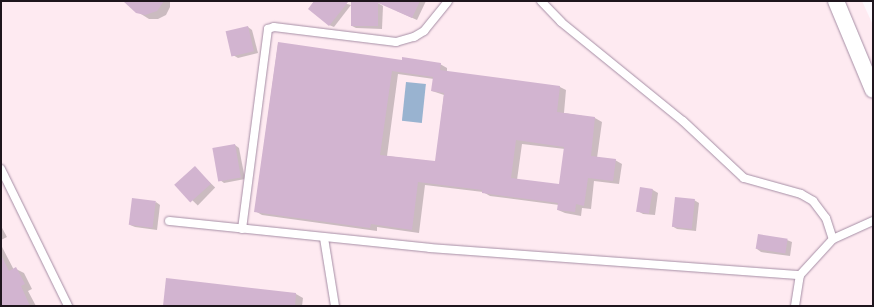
<!DOCTYPE html>
<html>
<head>
<meta charset="utf-8">
<style>
  body { margin:0 }
  #map { position:relative; width:874px; height:307px; overflow:hidden; background:#fdf8fd; font-family:Mulish,sans-serif }
  div>[style] { position:absolute }
  [style*='--x'] { left:calc(var(--x)*1px); top:calc(var(--y)*1px); width:calc(var(--w)*1px); rotate:calc(var(--a)*1deg) }
  .industrial>* { inset:0; background:#feeaf1 }
  .water>* { inset:0; background:#99b3d0; transform-origin:0 0 }
  .shadow>* { inset:0; background:#0003; transform-origin:0 0 }
  .building>* { inset:0; background:#d2b4d0; transform-origin:0 0 }
  .roads { filter:drop-shadow(0 0 1px #a68ea5) drop-shadow(0 0 1px #a68ea5) }
  .lane>* { height:8px; margin:-4px; padding:0 4px; transform-origin:4px; border-radius:4px; background:#fff }
  .street>* { height:16px; margin:-8px; padding:0 8px; transform-origin:8px; border-radius:8px; background:#fff }
  span { translate:-50% -50%; white-space:nowrap; text-align:center; line-height:1.15; -webkit-text-stroke:3px #fff; paint-order:stroke }
  .frame { position:absolute; inset:0; border:2px solid #1e151d; pointer-events:none }
</style>
</head>
<body>
<div id="map">
  <div class="industrial">
    <div style="clip-path:polygon(1px 1px,862px 1px,873px 25px,873px 306px,1px 306px)"></div>
  </div>
  <div class="water">
    <div style="left:406px;top:82px;width:20px;height:39px;rotate:6deg"></div>
  </div>
  <div class="shadow">
    <div style="clip-path:polygon(130px 1px,170px 1px,170px 7px,166px 15px,158px 19px,149px 19px,141px 14px)"></div>
    <div style="clip-path:polygon(315px 1px,336px 1px,351px 5px,334px 27px,329px 25px)"></div>
    <div style="clip-path:polygon(395px 1px,426px 1px,417px 20px,397px 11px)"></div>
    <div style="clip-path:polygon(378px 3px,383px 6px,382px 29px,356px 28px,352px 26px)"></div>
    <div style="clip-path:polygon(248px 27px,252px 30px,258px 53px,238px 58px,233px 55px)"></div>
    <div style="clip-path:polygon(evenodd,278px 44px,403px 61px,440px 64px,447px 68px,447px 72px,560px 87px,566px 90px,564px 113px,595px 118px,602px 122px,597px 158px,615px 160px,622px 164px,619px 184px,594px 181px,591px 209px,582px 208px,581px 216px,565px 213px,558px 210px,559px 205px,490px 196px,483px 192px,425px 185px,419px 233px,377px 227px,377px 231px,262px 215px,255px 211px,278px 44px,398px 74px,434px 79px,432px 91px,444px 95px,436px 162px,387px 156px,398px 74px,278px 44px,522px 144px,565px 149px,560px 185px,517px 180px,522px 144px)"></div>
    <div style="clip-path:polygon(235px 145px,239px 148px,245px 179px,224px 183px,220px 180px)"></div>
    <div style="left:195px;top:168px;width:28px;height:25px;rotate:44deg"></div>
    <div style="clip-path:polygon(641px 188px,653px 190px,658px 193px,655px 215px,643px 214px,638px 211px)"></div>
    <div style="clip-path:polygon(694px 200px,699px 203px,696px 231px,677px 229px,672px 226px)"></div>
    <div style="clip-path:polygon(156px 202px,160px 205px,157px 230px,135px 227px,130px 225px)"></div>
    <div style="clip-path:polygon(1px 226px,7px 237px,1px 240px)"></div>
    <div style="clip-path:polygon(787px 240px,792px 242px,790px 256px,761px 252px,757px 249px)"></div>
    <div style="clip-path:polygon(1px 245px,14px 270px,16px 269px,24px 273px,32px 289px,28px 291px,36px 306px,1px 306px)"></div>
    <div style="clip-path:polygon(296px 294px,303px 298px,302px 306px,164px 306px)"></div>
  </div>
  <div class="building">
    <div style="clip-path:polygon(123px 1px,164px 1px,157px 11px,145px 15px,136px 13px)"></div>
    <div style="clip-path:polygon(314px 1px,336px 1px,348px 2px,329px 26px,308px 9px)"></div>
    <div style="clip-path:polygon(374px 1px,420px 1px,412px 18px,378px 3px,378px 26px,351px 26px,351px 2px,377px 2px)"></div>
    <div style="left:248px;top:26px;width:26px;height:23px;rotate:77deg"></div>
    <div style="clip-path:polygon(evenodd,278px 42px,402px 60px,402px 57px,441px 63px,440px 70px,560px 86px,557px 112px,595px 117px,591px 156px,616px 159px,613px 181px,588px 178px,584px 206px,576px 204px,575px 212px,557px 210px,558px 203px,482px 193px,482px 190px,418px 182px,412px 230px,371px 224px,370px 228px,254px 212px,278px 42px,392px 71px,433px 77px,431px 91px,444px 93px,435px 161px,380px 155px,392px 71px,278px 42px,516px 140px,564px 147px,559px 184px,511px 178px,516px 140px)"></div>
    <div style="left:235px;top:144px;width:34px;height:23px;rotate:80deg"></div>
    <div style="left:195px;top:166px;width:24px;height:28px;rotate:48deg"></div>
    <div style="left:640px;top:187px;width:13px;height:25px;rotate:9deg"></div>
    <div style="left:675px;top:197px;width:20px;height:30px;rotate:6deg"></div>
    <div style="left:132px;top:198px;width:24px;height:27px;rotate:7deg"></div>
    <div style="left:758px;top:234px;width:30px;height:15px;rotate:9deg"></div>
    <div style="clip-path:polygon(1px 255px,9px 271px,16px 267px,25px 284px,21px 286px,30px 306px,1px 306px)"></div>
    <div style="clip-path:polygon(166px 278px,296px 293px,295px 306px,163px 306px)"></div>
  </div>
  <div class="roads">
    <div class="lane">
      <div style="--x:541;--y:1;--w:29;--a:46"></div>
      <div style="--x:561;--y:22;--w:157;--a:39.1"></div>
      <div style="--x:683;--y:121;--w:83;--a:43.1"></div>
      <div style="--x:744;--y:178;--w:59;--a:15.7"></div>
      <div style="--x:801;--y:194;--w:14;--a:30"></div>
      <div style="--x:813;--y:201;--w:21;--a:53"></div>
      <div style="--x:826;--y:218;--w:22;--a:72"></div>
      <div style="--x:1;--y:169;--w:153;--a:63.9"></div>
      <div style="--x:169;--y:221;--w:262;--a:5.9"></div>
      <div style="--x:430;--y:248;--w:371;--a:4.2"></div>
      <div style="--x:242;--y:229;--w:202;--a:-82.6"></div>
      <div style="--x:268;--y:29;--w:6;--a:-18"></div>
      <div style="--x:274;--y:27;--w:123;--a:7"></div>
      <div style="--x:396;--y:42;--w:19;--a:-16"></div>
      <div style="--x:414;--y:37;--w:12;--a:-31"></div>
      <div style="--x:424;--y:31;--w:38;--a:-51"></div>
      <div style="--x:324;--y:238;--w:69;--a:80.8"></div>
      <div style="--x:795;--y:306;--w:31;--a:-81"></div>
      <div style="--x:800;--y:275;--w:49;--a:-47.5"></div>
      <div style="--x:833;--y:239;--w:44;--a:-24.2"></div>
    </div>
    <div class="street">
      <div style="--x:836;--y:1;--w:96;--a:67.4"></div>
    </div>
  </div>
  <div class="frame"></div>
</div>
</body>
</html>
